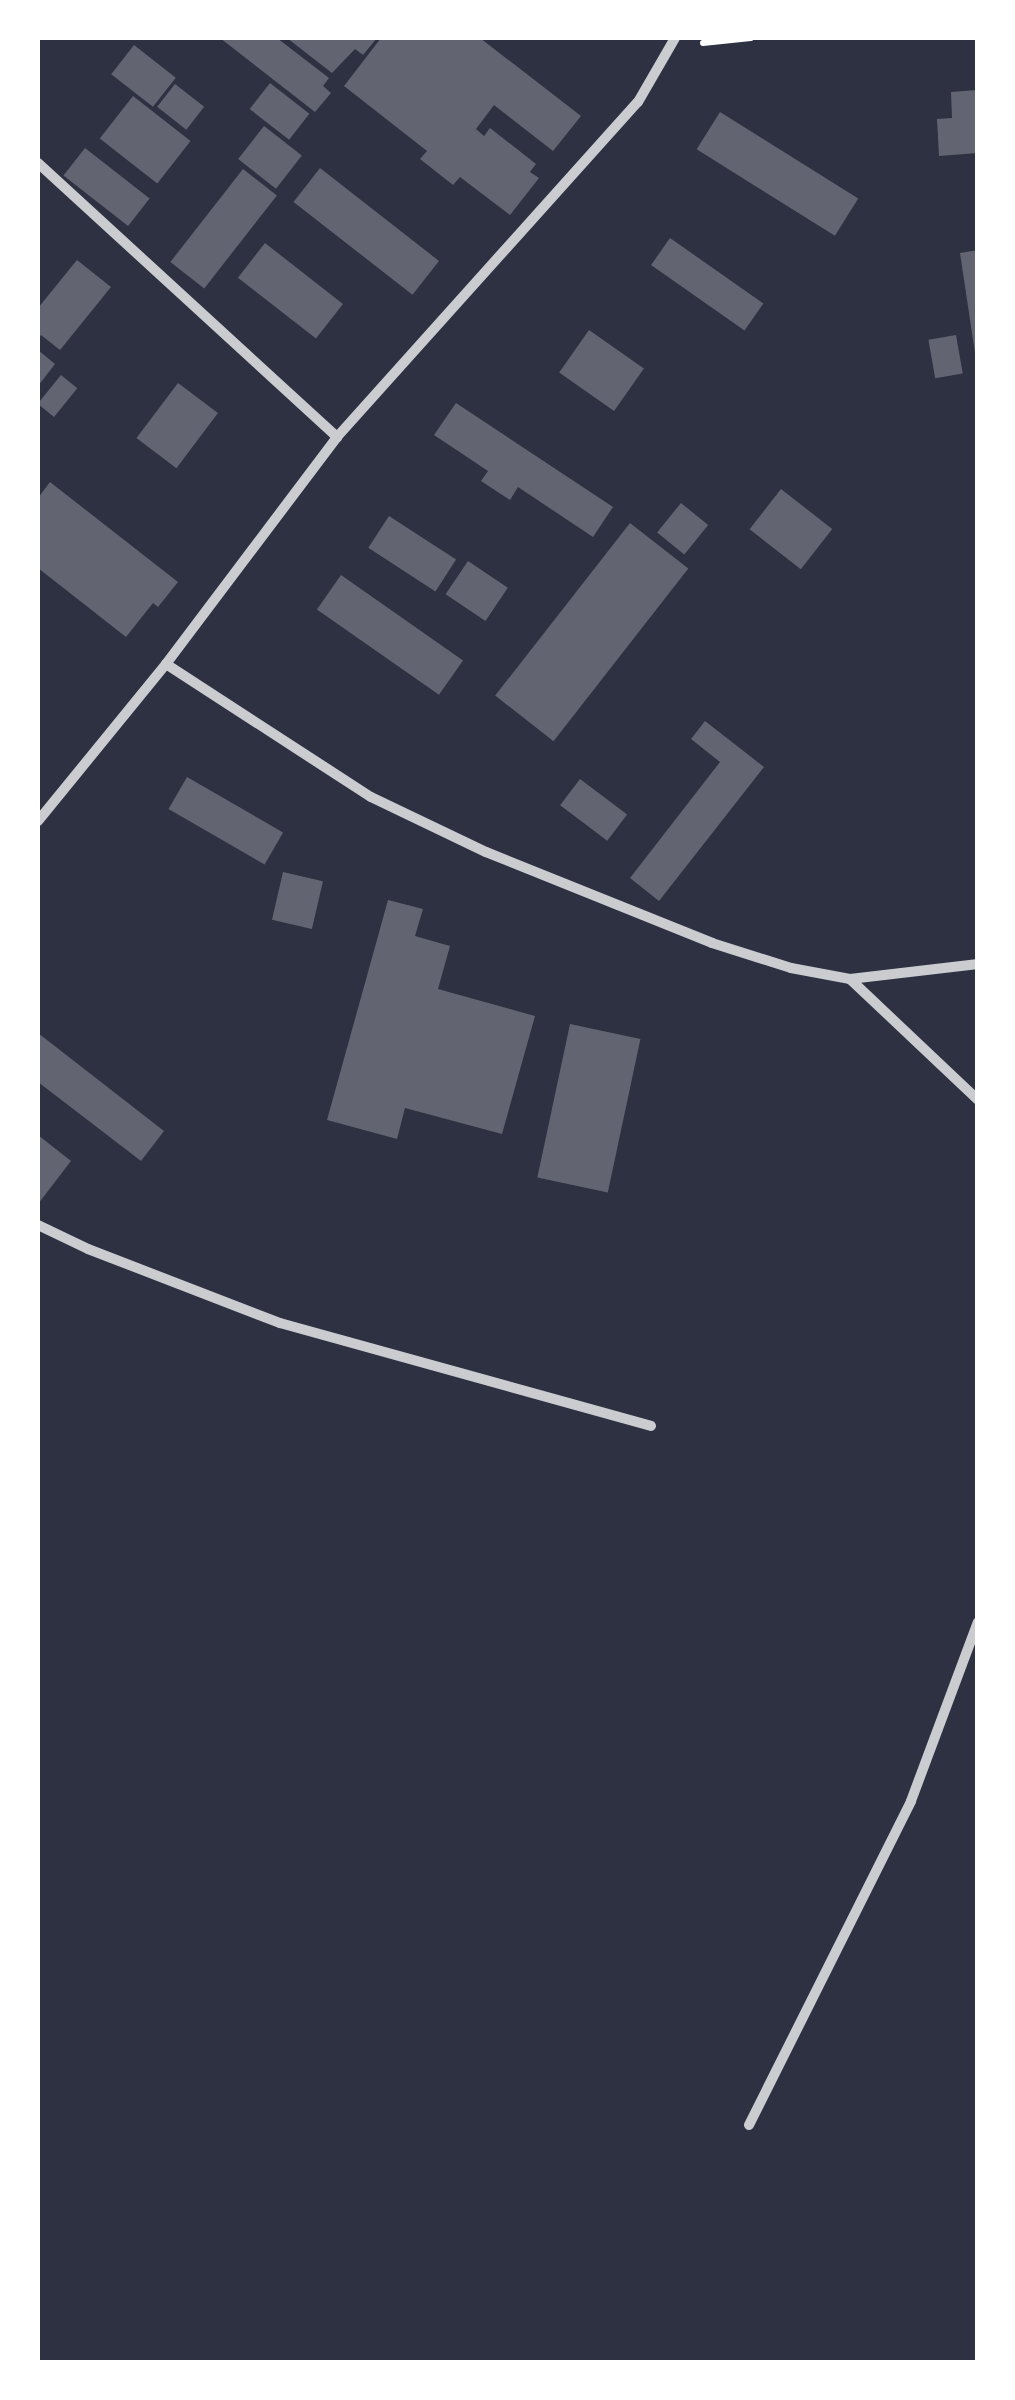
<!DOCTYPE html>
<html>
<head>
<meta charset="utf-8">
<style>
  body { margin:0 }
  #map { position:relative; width:1015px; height:2400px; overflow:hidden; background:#2d3142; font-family:"Varela Round",sans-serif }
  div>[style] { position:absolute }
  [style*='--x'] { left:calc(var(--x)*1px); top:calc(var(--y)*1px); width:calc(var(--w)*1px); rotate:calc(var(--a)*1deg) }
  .building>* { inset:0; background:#626471; transform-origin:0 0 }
  .path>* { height:6px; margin:-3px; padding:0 3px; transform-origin:3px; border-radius:3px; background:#fff }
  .minor>* { height:10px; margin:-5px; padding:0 5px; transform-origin:5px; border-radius:5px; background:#caccd0 }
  span { translate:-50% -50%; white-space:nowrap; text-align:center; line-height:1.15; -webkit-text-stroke:9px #fff; paint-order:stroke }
  .frame { position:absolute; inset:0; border:40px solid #fff; pointer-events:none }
</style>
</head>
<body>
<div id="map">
  <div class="building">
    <div style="clip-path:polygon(220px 38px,277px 38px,329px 78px,323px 86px,331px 93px,315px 112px)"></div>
    <div style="clip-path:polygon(287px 38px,377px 38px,363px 55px,355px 49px,332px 73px)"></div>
    <div style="clip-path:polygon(381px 38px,480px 38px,581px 116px,553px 151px,494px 105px,476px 129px,484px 136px,490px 128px,536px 164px,530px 172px,539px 178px,510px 215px,460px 177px,453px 185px,420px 159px,427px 151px,344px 86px)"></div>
    <div style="left:134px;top:45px;width:53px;height:37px;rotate:38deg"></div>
    <div style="left:270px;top:83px;width:50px;height:33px;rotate:38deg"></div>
    <div style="left:175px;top:84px;width:37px;height:29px;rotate:38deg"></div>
    <div style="clip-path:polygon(977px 90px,978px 153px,939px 156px,937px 119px,952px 118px,951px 92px)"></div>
    <div style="left:133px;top:96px;width:73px;height:54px;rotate:38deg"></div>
    <div style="left:720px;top:112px;width:163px;height:44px;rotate:32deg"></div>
    <div style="left:264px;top:126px;width:48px;height:42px;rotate:38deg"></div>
    <div style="left:85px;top:148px;width:82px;height:35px;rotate:38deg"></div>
    <div style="left:320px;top:168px;width:151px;height:43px;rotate:38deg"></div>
    <div style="left:243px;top:169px;width:43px;height:118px;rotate:38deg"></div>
    <div style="left:670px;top:238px;width:114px;height:33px;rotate:35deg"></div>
    <div style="left:265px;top:243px;width:99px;height:44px;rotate:38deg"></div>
    <div style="clip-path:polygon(978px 250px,978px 353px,975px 353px,960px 253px)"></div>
    <div style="clip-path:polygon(77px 260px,111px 287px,60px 350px,41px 335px,38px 340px,38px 308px)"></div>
    <div style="left:589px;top:330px;width:67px;height:52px;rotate:35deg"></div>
    <div style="left:956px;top:335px;width:39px;height:28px;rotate:80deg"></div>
    <div style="clip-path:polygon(38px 350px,55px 364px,38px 386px)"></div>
    <div style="left:61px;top:375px;width:21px;height:37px;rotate:39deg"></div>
    <div style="left:178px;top:383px;width:50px;height:69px;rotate:37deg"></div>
    <div style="clip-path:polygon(456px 403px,613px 507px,593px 537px,518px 487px,510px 500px,481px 481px,488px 471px,434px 435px)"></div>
    <div style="clip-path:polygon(50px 482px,178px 582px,158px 607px,153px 603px,126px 637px,38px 568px,38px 498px)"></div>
    <div style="left:781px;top:489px;width:65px;height:51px;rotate:38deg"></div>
    <div style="left:681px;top:503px;width:35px;height:38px;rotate:39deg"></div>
    <div style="left:389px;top:516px;width:80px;height:38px;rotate:33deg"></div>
    <div style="left:630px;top:523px;width:74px;height:219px;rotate:38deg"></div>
    <div style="left:468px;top:561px;width:48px;height:40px;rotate:34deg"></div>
    <div style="left:341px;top:575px;width:149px;height:42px;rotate:35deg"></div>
    <div style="clip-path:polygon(705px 721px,764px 767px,659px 901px,630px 878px,720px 762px,691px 739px)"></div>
    <div style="left:187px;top:777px;width:111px;height:37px;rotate:30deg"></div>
    <div style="left:580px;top:779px;width:59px;height:33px;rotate:37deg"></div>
    <div style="left:283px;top:872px;width:41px;height:49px;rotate:13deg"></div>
    <div style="clip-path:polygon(388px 900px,423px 909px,415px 936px,450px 946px,438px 989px,535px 1016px,502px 1134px,405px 1108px,397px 1139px,327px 1120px)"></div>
    <div style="left:570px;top:1024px;width:72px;height:157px;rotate:12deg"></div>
    <div style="clip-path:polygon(38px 1033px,164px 1131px,141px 1161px,38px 1082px)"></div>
    <div style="clip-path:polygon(38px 1135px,71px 1161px,38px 1204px)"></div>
  </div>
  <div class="path">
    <div style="--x:703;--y:43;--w:48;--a:-5.9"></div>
  </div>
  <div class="minor">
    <div style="--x:38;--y:163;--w:406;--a:42.5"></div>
    <div style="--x:166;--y:664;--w:244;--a:33"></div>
    <div style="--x:371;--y:797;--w:127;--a:25.6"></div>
    <div style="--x:486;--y:852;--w:244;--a:21.9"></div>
    <div style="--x:712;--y:943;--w:83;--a:17.6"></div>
    <div style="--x:791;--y:968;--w:60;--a:10.6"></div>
    <div style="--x:850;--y:979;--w:129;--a:-6.7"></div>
    <div style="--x:38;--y:821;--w:203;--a:-50.8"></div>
    <div style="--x:166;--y:664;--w:284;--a:-53"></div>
    <div style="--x:337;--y:437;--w:450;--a:-48.1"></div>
    <div style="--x:638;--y:102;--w:74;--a:-60"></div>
    <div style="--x:850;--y:979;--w:176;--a:43.4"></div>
    <div style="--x:38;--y:1225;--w:55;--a:25.6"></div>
    <div style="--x:88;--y:1249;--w:206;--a:21.1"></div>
    <div style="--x:280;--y:1323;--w:385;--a:15.5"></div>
    <div style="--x:749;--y:2125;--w:362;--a:-63.4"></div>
    <div style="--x:911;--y:1801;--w:191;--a:-69.5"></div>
  </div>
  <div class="frame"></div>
</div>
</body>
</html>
